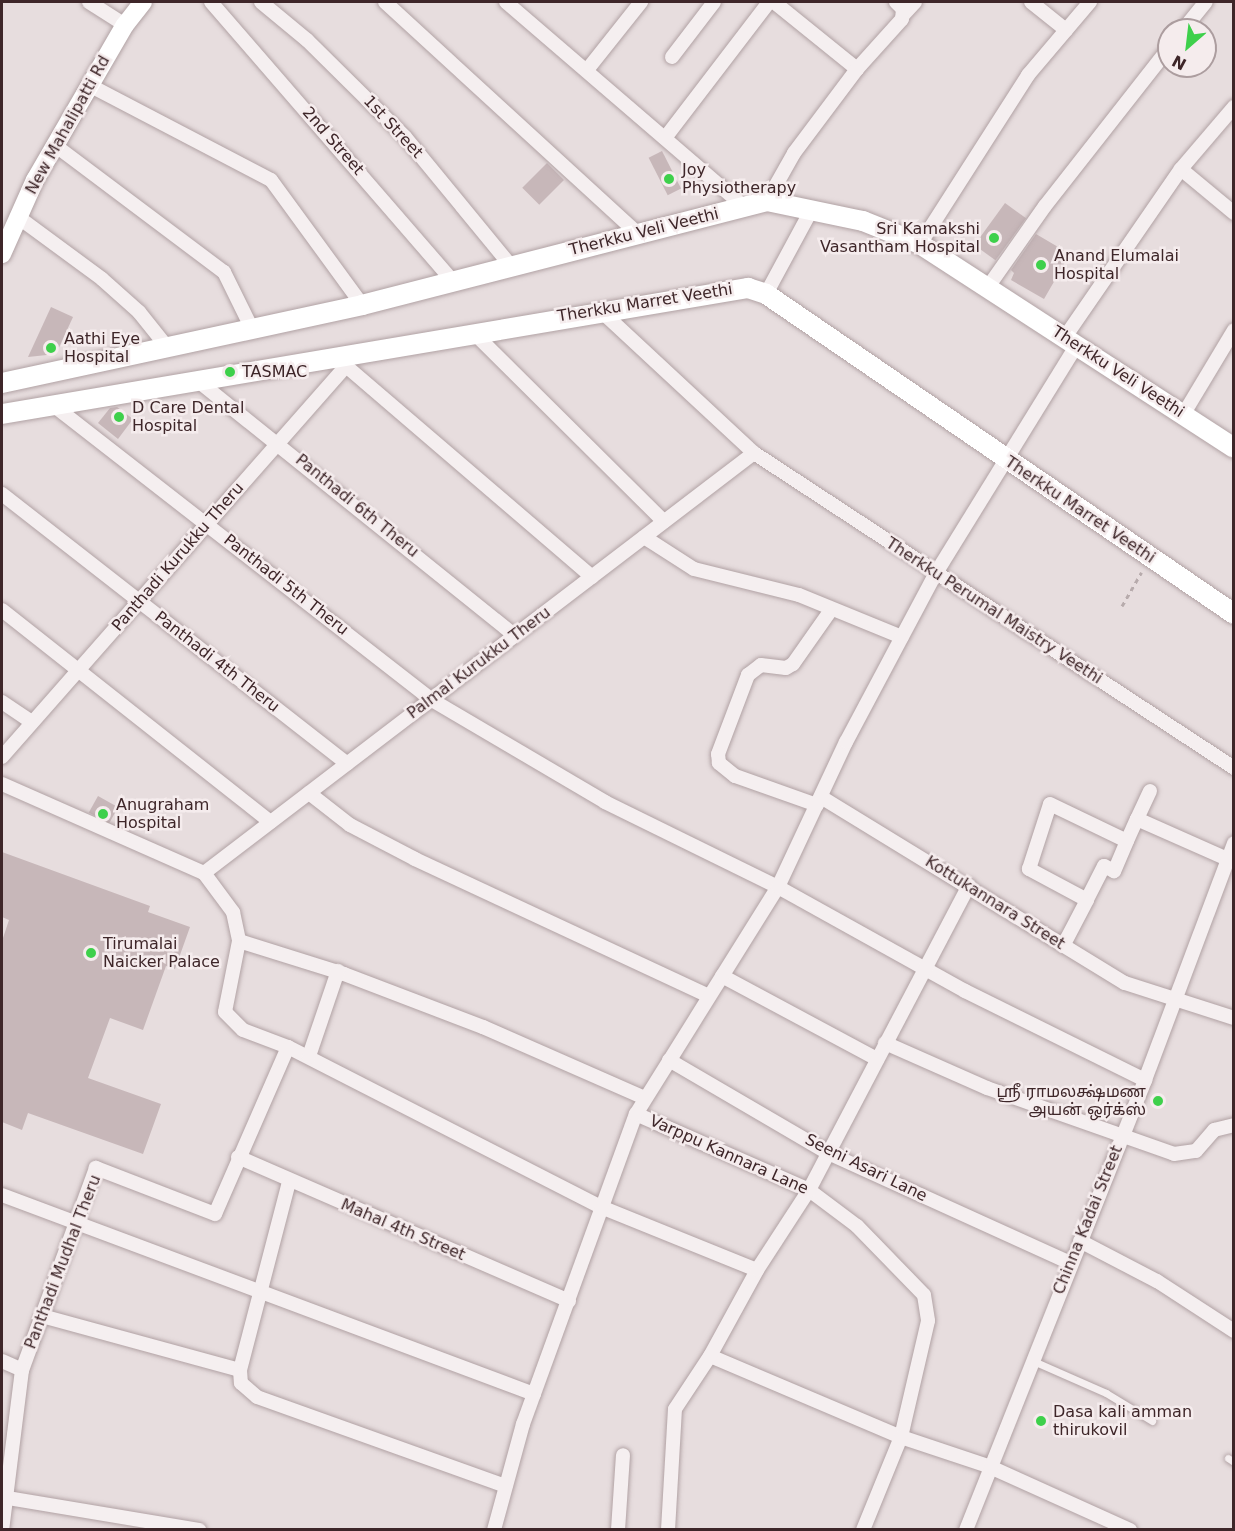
<!DOCTYPE html>
<html>
<head>
<meta charset="utf-8">
<style>
  body { margin:0 }
  #map { position:relative; width:1235px; height:1531px; overflow:hidden; background:#e7ddde; font-family:"DejaVu Sans","Noto Sans Tamil",sans-serif }
  div>[style] { position:absolute }
  [style*='--x'] { left:calc(var(--x)*1px); top:calc(var(--y)*1px); width:calc(var(--w)*1px); rotate:calc(var(--a)*1deg) }
  .building>* { inset:0; background:#c7b7b9; transform-origin:0 0 }
  .path>* { height:3px; margin-top:-1.5px; transform-origin:0; background:repeating-linear-gradient(90deg,#b7abac 0 4.5px,transparent 0 9px) }
  .roads { filter:drop-shadow(0 0 2px #b1a2a4) drop-shadow(0 0 2px #b1a2a4) }
  .lane>* { height:7px; margin:-3.5px; padding:0 3.5px; transform-origin:3.5px; border-radius:3.5px; background:#f5eff0 }
  .street>* { height:14px; margin:-7px; padding:0 7px; transform-origin:7px; border-radius:7px; background:#f5eff0 }
  .secondary>* { height:18px; margin:-9px; padding:0 9px; transform-origin:9px; border-radius:9px; background:#fff }
  .primary>* { height:20px; margin:-10px; padding:0 10px; transform-origin:10px; border-radius:10px; background:#fff }
  .dots>* { width:16px; height:16px; translate:-50% -50%; box-sizing:border-box; border:3px solid #f5eced; border-radius:50% }
  span { translate:-50% -50%; white-space:nowrap; text-align:center; line-height:1.15; -webkit-text-stroke:5px #f5eced; paint-order:stroke }
  .street-label { font-size:16px; color:#3e2629 }
  .poi-label { font-size:16px; color:#3e2629 }
  .left { translate:0 -50%; text-align:left }
  .right { translate:-100% -50%; text-align:right }
  .frame { position:absolute; inset:0; border:3px solid #3e2629; pointer-events:none }
  .north { position:absolute; left:1157px; top:18px; width:60px; height:60px; box-sizing:border-box; background:#f5eced; border:2px solid #ac9d9f; border-radius:50%; rotate:208deg; font-size:16px; font-weight:700; line-height:24px; text-align:center; color:#3e2629 }
  .north::after { content:''; display:block; margin:auto; width:21px; height:27px; background:#3ed04b; clip-path:polygon(50% 0,100% 100%,50% 72%,0 100%) }
</style>
</head>
<body>
<div id="map">
  <div class="building">
    <div style="left:662px;top:151px;width:42px;height:15px;rotate:63deg"></div>
    <div style="left:547px;top:163px;width:24px;height:35px;rotate:45deg"></div>
    <div style="left:1005px;top:203px;width:26px;height:52px;rotate:36deg"></div>
    <div style="clip-path:polygon(1036px 234px,1070px 254px,1044px 299px,1011px 280px,1014px 273px,1011px 270px)"></div>
    <div style="clip-path:polygon(51px 307px,73px 317px,56px 354px,28px 357px)"></div>
    <div style="clip-path:polygon(117px 407px,133px 419px,118px 439px,98px 423px,110px 408px)"></div>
    <div style="left:98px;top:796px;width:23px;height:19px;rotate:29deg"></div>
    <div style="clip-path:polygon(2px 852px,150px 906px,148px 912px,190px 927px,175px 969px,166px 966px,143px 1030px,110px 1018px,88px 1078px,161px 1104px,143px 1154px,28px 1113px,22px 1130px,2px 1122px,2px 941px,9px 920px,2px 917px)"></div>
  </div>
  <div class="path">
    <div style="--x:1122;--y:606;--w:39;--a:-60"></div>
  </div>
  <div class="roads">
    <div class="lane">
      <div style="--x:1031;--y:1360;--w:82;--a:23.7"></div>
      <div style="--x:1106;--y:1393;--w:54;--a:31.3"></div>
      <div style="--x:1228;--y:1458;--w:7;--a:34"></div>
    </div>
    <div class="street">
      <div style="--x:89;--y:2;--w:43;--a:32.6"></div>
      <div style="--x:211;--y:2;--w:369;--a:49.1"></div>
      <div style="--x:261;--y:2;--w:60;--a:39.6"></div>
      <div style="--x:307;--y:40;--w:138;--a:44.7"></div>
      <div style="--x:405;--y:137;--w:167;--a:50.6"></div>
      <div style="--x:385;--y:2;--w:343;--a:42.5"></div>
      <div style="--x:506;--y:2;--w:314;--a:40.7"></div>
      <div style="--x:774;--y:2;--w:107;--a:38.9"></div>
      <div style="--x:1031;--y:2;--w:45;--a:38.7"></div>
      <div style="--x:904;--y:14;--w:16;--a:-47"></div>
      <div style="--x:1183;--y:30;--w:36;--a:-51"></div>
      <div style="--x:672;--y:57;--w:69;--a:-52.6"></div>
      <div style="--x:587;--y:70;--w:87;--a:-51.5"></div>
      <div style="--x:91;--y:86;--w:203;--a:27.6"></div>
      <div style="--x:271;--y:180;--w:155;--a:53.9"></div>
      <div style="--x:665;--y:138;--w:171;--a:-52.6"></div>
      <div style="--x:56;--y:146;--w:210;--a:36.9"></div>
      <div style="--x:224;--y:272;--w:64;--a:63.8"></div>
      <div style="--x:1181;--y:169;--w:69;--a:39.7"></div>
      <div style="--x:767;--y:201;--w:55;--a:-60.6"></div>
      <div style="--x:794;--y:153;--w:105;--a:-53.1"></div>
      <div style="--x:857;--y:69;--w:67;--a:-48"></div>
      <div style="--x:902;--y:19;--w:10;--a:-84"></div>
      <div style="--x:903;--y:9;--w:10;--a:-135"></div>
      <div style="--x:18;--y:217;--w:104;--a:36.4"></div>
      <div style="--x:102;--y:279;--w:50;--a:41.7"></div>
      <div style="--x:139;--y:312;--w:45;--a:51.3"></div>
      <div style="--x:920;--y:244;--w:201;--a:-57.4"></div>
      <div style="--x:1028;--y:75;--w:96;--a:-49.7"></div>
      <div style="--x:988;--y:287;--w:99;--a:-54.9"></div>
      <div style="--x:1045;--y:206;--w:201;--a:-51.9"></div>
      <div style="--x:766;--y:294;--w:97;--a:-61.6"></div>
      <div style="--x:600;--y:310;--w:210;--a:42.9"></div>
      <div style="--x:754;--y:453;--w:574;--a:33.27"></div>
      <div style="--x:473;--y:332;--w:269;--a:44.8"></div>
      <div style="--x:1065;--y:337;--w:204;--a:-55.4"></div>
      <div style="--x:1181;--y:169;--w:82;--a:-49.5"></div>
      <div style="--x:346;--y:366;--w:324;--a:40.6"></div>
      <div style="--x:197;--y:380;--w:408;--a:38.8"></div>
      <div style="--x:53;--y:405;--w:480;--a:37.9"></div>
      <div style="--x:432;--y:700;--w:201;--a:30.5"></div>
      <div style="--x:605;--y:802;--w:193;--a:26.2"></div>
      <div style="--x:778;--y:887;--w:214;--a:29.1"></div>
      <div style="--x:965;--y:991;--w:201;--a:26.3"></div>
      <div style="--x:1183;--y:415;--w:99;--a:-59"></div>
      <div style="--x:2;--y:494;--w:438;--a:38"></div>
      <div style="--x:644;--y:537;--w:59;--a:32.6"></div>
      <div style="--x:694;--y:569;--w:108;--a:13.9"></div>
      <div style="--x:799;--y:595;--w:111;--a:22.2"></div>
      <div style="--x:2;--y:610;--w:342;--a:38.3"></div>
      <div style="--x:2;--y:702;--w:36;--a:34"></div>
      <div style="--x:2;--y:757;--w:521;--a:-48.66"></div>
      <div style="--x:346;--y:366;--w:12;--a:-104"></div>
      <div style="--x:2;--y:784;--w:221;--a:23.8"></div>
      <div style="--x:204;--y:873;--w:49;--a:53.4"></div>
      <div style="--x:233;--y:912;--w:30;--a:78"></div>
      <div style="--x:239;--y:941;--w:72;--a:101.2"></div>
      <div style="--x:225;--y:1012;--w:25;--a:45"></div>
      <div style="--x:243;--y:1030;--w:48;--a:20.7"></div>
      <div style="--x:288;--y:1047;--w:182;--a:113.6"></div>
      <div style="--x:215;--y:1214;--w:128;--a:-158.9"></div>
      <div style="--x:96;--y:1168;--w:215;--a:110.1"></div>
      <div style="--x:22;--y:1370;--w:161;--a:97.1"></div>
      <div style="--x:1150;--y:791;--w:31;--a:115"></div>
      <div style="--x:1137;--y:819;--w:96;--a:23.9"></div>
      <div style="--x:309;--y:793;--w:52;--a:38"></div>
      <div style="--x:350;--y:825;--w:73;--a:27.6"></div>
      <div style="--x:415;--y:859;--w:324;--a:25"></div>
      <div style="--x:821;--y:797;--w:356;--a:31.5"></div>
      <div style="--x:1125;--y:983;--w:114;--a:17.8"></div>
      <div style="--x:817;--y:805;--w:87;--a:-160.5"></div>
      <div style="--x:735;--y:776;--w:21;--a:-141"></div>
      <div style="--x:719;--y:763;--w:9;--a:-96"></div>
      <div style="--x:718;--y:754;--w:85;--a:-69.2"></div>
      <div style="--x:748;--y:675;--w:16;--a:-38"></div>
      <div style="--x:761;--y:665;--w:25;--a:7"></div>
      <div style="--x:786;--y:668;--w:8;--a:-30"></div>
      <div style="--x:793;--y:664;--w:66;--a:-54.9"></div>
      <div style="--x:1127;--y:841;--w:33;--a:113"></div>
      <div style="--x:1114;--y:871;--w:11;--a:-153"></div>
      <div style="--x:1104;--y:866;--w:38;--a:117"></div>
      <div style="--x:1087;--y:900;--w:66;--a:-151.9"></div>
      <div style="--x:1029;--y:869;--w:68;--a:-72.1"></div>
      <div style="--x:1050;--y:804;--w:85;--a:25.7"></div>
      <div style="--x:1127;--y:841;--w:24;--a:-66"></div>
      <div style="--x:204;--y:873;--w:692;--a:-37.37"></div>
      <div style="--x:239;--y:941;--w:110;--a:17.4"></div>
      <div style="--x:344;--y:974;--w:149;--a:20.9"></div>
      <div style="--x:483;--y:1027;--w:177;--a:23.7"></div>
      <div style="--x:1063;--y:946;--w:52;--a:-62.4"></div>
      <div style="--x:722;--y:976;--w:176;--a:28.2"></div>
      <div style="--x:885;--y:1043;--w:111;--a:23.8"></div>
      <div style="--x:987;--y:1088;--w:198;--a:19.4"></div>
      <div style="--x:1174;--y:1154;--w:22;--a:-8"></div>
      <div style="--x:1196;--y:1151;--w:28;--a:-49"></div>
      <div style="--x:1214;--y:1130;--w:21;--a:-14"></div>
      <div style="--x:288;--y:1047;--w:352;--a:27.1"></div>
      <div style="--x:601;--y:1207;--w:168;--a:22"></div>
      <div style="--x:309;--y:1056;--w:90;--a:-71.2"></div>
      <div style="--x:669;--y:1060;--w:184;--a:30.3"></div>
      <div style="--x:828;--y:1153;--w:267;--a:24.4"></div>
      <div style="--x:636;--y:1114;--w:189;--a:23.7"></div>
      <div style="--x:809;--y:1190;--w:60;--a:36.9"></div>
      <div style="--x:857;--y:1226;--w:96;--a:45.8"></div>
      <div style="--x:924;--y:1295;--w:26;--a:81"></div>
      <div style="--x:928;--y:1321;--w:119;--a:103.1"></div>
      <div style="--x:901;--y:1437;--w:207;--a:-157"></div>
      <div style="--x:710;--y:1356;--w:98;--a:-61.3"></div>
      <div style="--x:757;--y:1270;--w:95;--a:-57"></div>
      <div style="--x:809;--y:1190;--w:344;--a:-62.3"></div>
      <div style="--x:238;--y:1157;--w:361;--a:23.5"></div>
      <div style="--x:2;--y:1195;--w:568;--a:20.51"></div>
      <div style="--x:1080;--y:1241;--w:87;--a:27.5"></div>
      <div style="--x:1157;--y:1281;--w:92;--a:33"></div>
      <div style="--x:42;--y:1316;--w:205;--a:15.3"></div>
      <div style="--x:240;--y:1370;--w:13;--a:86"></div>
      <div style="--x:241;--y:1383;--w:21;--a:41"></div>
      <div style="--x:257;--y:1397;--w:264;--a:19.7"></div>
      <div style="--x:2;--y:1361;--w:22;--a:24"></div>
      <div style="--x:240;--y:1370;--w:194;--a:-75.4"></div>
      <div style="--x:8;--y:1498;--w:194;--a:9.5"></div>
      <div style="--x:494;--y:1530;--w:110;--a:-74.7"></div>
      <div style="--x:523;--y:1424;--w:330;--a:-70"></div>
      <div style="--x:636;--y:1114;--w:268;--a:-58"></div>
      <div style="--x:778;--y:887;--w:160;--a:-64.9"></div>
      <div style="--x:846;--y:742;--w:191;--a:-62"></div>
      <div style="--x:936;--y:573;--w:268;--a:-58.3"></div>
      <div style="--x:618;--y:1530;--w:75;--a:-86.2"></div>
      <div style="--x:668;--y:1530;--w:121;--a:-86.7"></div>
      <div style="--x:675;--y:1409;--w:64;--a:-56.6"></div>
      <div style="--x:863;--y:1530;--w:100;--a:-67.8"></div>
      <div style="--x:901;--y:1437;--w:92;--a:18.4"></div>
      <div style="--x:988;--y:1466;--w:156;--a:24.3"></div>
      <div style="--x:966;--y:1530;--w:484;--a:-68.3"></div>
      <div style="--x:1145;--y:1080;--w:253;--a:-69.4"></div>
    </div>
    <div class="secondary">
      <div style="--x:2;--y:254;--w:81;--a:-66"></div>
      <div style="--x:35;--y:180;--w:179;--a:-59.9"></div>
      <div style="--x:125;--y:25;--w:29;--a:-52"></div>
    </div>
    <div class="primary">
      <div style="--x:2;--y:383;--w:368;--a:-12.2"></div>
      <div style="--x:362;--y:305;--w:418;--a:-14.4"></div>
      <div style="--x:767;--y:201;--w:98;--a:11.8"></div>
      <div style="--x:863;--y:221;--w:61;--a:22"></div>
      <div style="--x:920;--y:244;--w:374;--a:33"></div>
      <div style="--x:2;--y:414;--w:757;--a:-9.59"></div>
      <div style="--x:748;--y:288;--w:19;--a:18"></div>
      <div style="--x:766;--y:294;--w:567;--a:34.36"></div>
    </div>
  </div>
  <div class="dots">
    <div style="left:669px;top:179px;background:#3ed04b"></div>
    <div style="left:994px;top:238px;background:#3ed04b"></div>
    <div style="left:1041px;top:265px;background:#3ed04b"></div>
    <div style="left:51px;top:348px;background:#3ed04b"></div>
    <div style="left:230px;top:372px;background:#3ed04b"></div>
    <div style="left:119px;top:417px;background:#3ed04b"></div>
    <div style="left:103px;top:814px;background:#3ed04b"></div>
    <div style="left:91px;top:953px;background:#3ed04b"></div>
    <div style="left:1158px;top:1101px;background:#3ed04b"></div>
    <div style="left:1041px;top:1421px;background:#3ed04b"></div>
  </div>
  <div class="street-label">
    <span style="left:68px;top:125px;rotate:-61deg">New Mahalipatti Rd</span>
    <span style="left:393px;top:127px;rotate:47deg">1st Street</span>
    <span style="left:333px;top:141px;rotate:49deg">2nd Street</span>
    <span style="left:644px;top:232px;rotate:-14deg">Therkku Veli Veethi</span>
    <span style="left:645px;top:303px;rotate:-9deg">Therkku Marret Veethi</span>
    <span style="left:1118px;top:372px;rotate:33deg">Therkku Veli Veethi</span>
    <span style="left:357px;top:506px;rotate:39deg">Panthadi 6th Theru</span>
    <span style="left:1080px;top:510px;rotate:34deg">Therkku Marret Veethi</span>
    <span style="left:178px;top:557px;rotate:-49deg">Panthadi Kurukku Theru</span>
    <span style="left:286px;top:585px;rotate:38deg">Panthadi 5th Theru</span>
    <span style="left:994px;top:611px;rotate:33deg">Therkku Perumal Maistry Veethi</span>
    <span style="left:217px;top:662px;rotate:38deg">Panthadi 4th Theru</span>
    <span style="left:479px;top:663px;rotate:-37deg">Palmal Kurukku Theru</span>
    <span style="left:995px;top:903px;rotate:32deg">Kottukannara Street</span>
    <span style="left:729px;top:1155px;rotate:24deg">Varppu Kannara Lane</span>
    <span style="left:866px;top:1168px;rotate:26deg">Seeni Asari Lane</span>
    <span style="left:1088px;top:1220px;rotate:-68deg">Chinna Kadai Street</span>
    <span style="left:403px;top:1230px;rotate:23deg">Mahal 4th Street</span>
    <span style="left:63px;top:1262px;rotate:-69deg">Panthadi Mudhal Theru</span>
  </div>
  <div class="poi-label">
    <span class="left" style="left:682px;top:179px">Joy<br>Physiotherapy</span>
    <span class="right" style="left:980px;top:238px">Sri Kamakshi<br>Vasantham Hospital</span>
    <span class="left" style="left:1054px;top:265px">Anand Elumalai<br>Hospital</span>
    <span class="left" style="left:64px;top:348px">Aathi Eye<br>Hospital</span>
    <span class="left" style="left:242px;top:372px">TASMAC</span>
    <span class="left" style="left:132px;top:417px">D Care Dental<br>Hospital</span>
    <span class="left" style="left:116px;top:814px">Anugraham<br>Hospital</span>
    <span class="left" style="left:103px;top:953px">Tirumalai<br>Naicker Palace</span>
    <span class="right" style="left:1146px;top:1101px">ஶ்ரீ ராமலக்ஷ்மண<br>அயன் ஒர்க்ஸ்</span>
    <span class="left" style="left:1053px;top:1421px">Dasa kali amman<br>thirukovil</span>
  </div>
  <div class="frame"></div>
  <div class="north">N</div>
</div>
</body>
</html>
